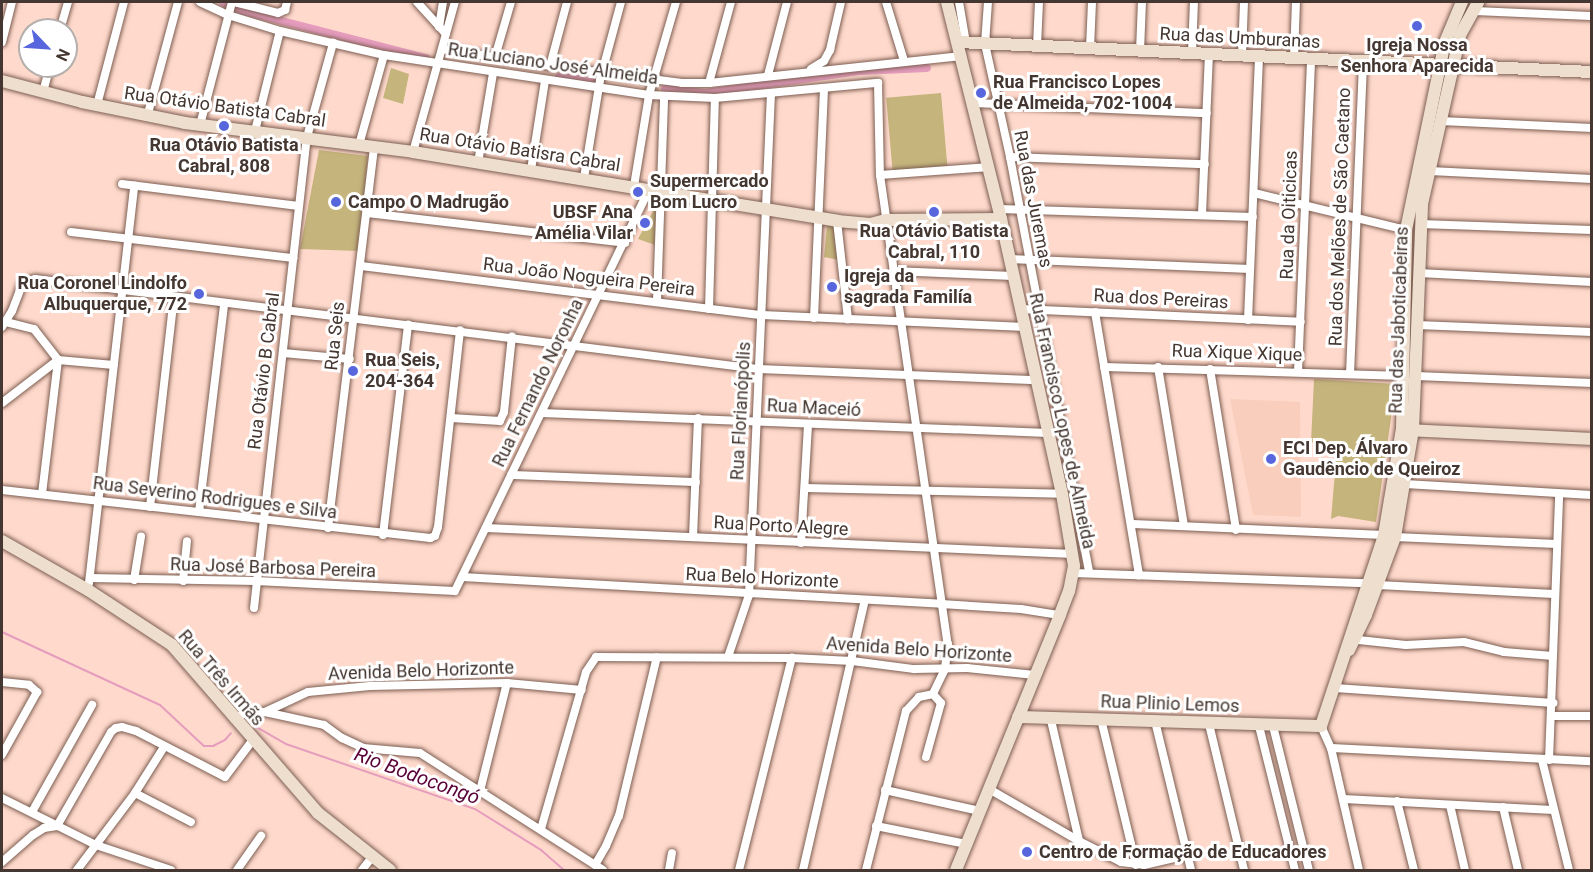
<!DOCTYPE html>
<html>
<head>
<meta charset="utf-8">
<style>
  body { margin:0 }
  #map { position:relative; width:1593px; height:872px; overflow:hidden; background:#ffdacc; font-family:Roboto,sans-serif }
  div>[style] { position:absolute }
  [style*='--x'] { left:calc(var(--x)*1px); top:calc(var(--y)*1px); width:calc(var(--w)*1px); rotate:calc(var(--a)*1deg) }
  .built>* { inset:0; background:#f9cebc }
  .green>* { inset:0; background:#c5b57c; transform-origin:0 0 }
  .stream>* { height:2px; margin:-1px; padding:0 1px; transform-origin:1px; border-radius:1px; background:#e59cbd }
  .canal>* { height:8px; margin:-4px; padding:0 4px; transform-origin:4px; border-radius:4px; background:#e59cbd }
  .roads { filter:drop-shadow(0 0 2px #7d5e52) drop-shadow(0 0 2px #7d5e52) }
  .street>* { height:8px; margin:-4px; padding:0 4px; transform-origin:4px; border-radius:4px; background:#fff }
  .secondary>* { height:12px; margin:-6px; padding:0 6px; transform-origin:6px; border-radius:6px; background:#eddece }
  .dots>* { width:16px; height:16px; translate:-50% -50%; box-sizing:border-box; border:3px solid #fff; border-radius:50% }
  span { translate:-50% -50%; white-space:nowrap; text-align:center; line-height:1.15; -webkit-text-stroke:6px #fff; paint-order:stroke }
  .street-label { font-size:18px; color:#443630 }
  .poi-label { font-size:18px; color:#443630; font-weight:700 }
  .left { translate:0 -50%; text-align:left }
  .right { translate:-100% -50%; text-align:right }
  .water-label { font-size:20px; color:#5a0338; font-style:italic }
  .frame { position:absolute; inset:0; border:3px solid #443630; pointer-events:none }
  .north { position:absolute; left:18px; top:18px; width:60px; height:60px; box-sizing:border-box; background:#fff; border:2px solid #b4afac; border-radius:50%; rotate:115deg; font-size:16px; font-weight:700; line-height:24px; text-align:center; color:#443630 }
  .north::after { content:''; display:block; margin:auto; width:21px; height:27px; background:#5766dd; clip-path:polygon(50% 0,100% 100%,50% 72%,0 100%) }
</style>
</head>
<body>
<div id="map">
  <div class="built">
    <div style="clip-path:polygon(1230px 399px,1300px 402px,1301px 517px,1253px 515px)"></div>
  </div>
  <div class="green">
    <div style="clip-path:polygon(391px 68px,409px 74px,403px 104px,383px 98px)"></div>
    <div style="left:941px;top:93px;width:76px;height:55px;rotate:85deg"></div>
    <div style="clip-path:polygon(319px 150px,368px 156px,359px 251px,300px 249px)"></div>
    <div style="clip-path:polygon(661px 196px,658px 246px,638px 239px)"></div>
    <div style="clip-path:polygon(827px 226px,836px 227px,839px 260px,824px 257px)"></div>
    <div style="clip-path:polygon(1314px 379px,1396px 384px,1376px 522px,1338px 516px,1331px 519px,1337px 448px,1311px 442px)"></div>
  </div>
  <div class="stream">
    <div style="--x:2;--y:632;--w:174;--a:24.8"></div>
    <div style="--x:160;--y:705;--w:60;--a:43"></div>
    <div style="--x:204;--y:746;--w:9;--a:0"></div>
    <div style="--x:213;--y:746;--w:13;--a:-27"></div>
    <div style="--x:225;--y:740;--w:9;--a:-49"></div>
    <div style="--x:251;--y:724;--w:40;--a:29.7"></div>
    <div style="--x:286;--y:744;--w:200;--a:19"></div>
    <div style="--x:475;--y:809;--w:78;--a:31.8"></div>
    <div style="--x:541;--y:850;--w:30;--a:41"></div>
  </div>
  <div class="canal">
    <div style="--x:223;--y:2;--w:22;--a:24"></div>
    <div style="--x:243;--y:11;--w:189;--a:14.4"></div>
    <div style="--x:559;--y:77;--w:39;--a:7"></div>
    <div style="--x:665;--y:89;--w:40;--a:5.7"></div>
    <div style="--x:705;--y:93;--w:157;--a:-8.1"></div>
    <div style="--x:860;--y:71;--w:67;--a:-2.6"></div>
  </div>
  <div class="roads">
    <div class="street">
      <div style="--x:200;--y:2;--w:31;--a:25"></div>
      <div style="--x:228;--y:15;--w:54;--a:17.1"></div>
      <div style="--x:280;--y:31;--w:107;--a:13"></div>
      <div style="--x:384;--y:55;--w:268;--a:8.6"></div>
      <div style="--x:649;--y:95;--w:66;--a:2.6"></div>
      <div style="--x:715;--y:98;--w:164;--a:-5.3"></div>
      <div style="--x:878;--y:83;--w:92;--a:88.8"></div>
      <div style="--x:880;--y:175;--w:474;--a:81.8"></div>
      <div style="--x:948;--y:644;--w:25;--a:97"></div>
      <div style="--x:945;--y:669;--w:28;--a:116"></div>
      <div style="--x:234;--y:2;--w:45;--a:14"></div>
      <div style="--x:278;--y:13;--w:8;--a:-23"></div>
      <div style="--x:285;--y:10;--w:8;--a:-76"></div>
      <div style="--x:417;--y:2;--w:43;--a:47.8"></div>
      <div style="--x:886;--y:2;--w:62;--a:73"></div>
      <div style="--x:959;--y:2;--w:42;--a:80.3"></div>
      <div style="--x:988;--y:2;--w:42;--a:94.1"></div>
      <div style="--x:985;--y:44;--w:116;--a:77.5"></div>
      <div style="--x:1010;--y:157;--w:423;--a:79.2"></div>
      <div style="--x:1473;--y:11;--w:119;--a:2.4"></div>
      <div style="--x:439;--y:27;--w:25;--a:-81"></div>
      <div style="--x:60;--y:30;--w:29;--a:-74"></div>
      <div style="--x:2;--y:42;--w:41;--a:-76"></div>
      <div style="--x:1037;--y:46;--w:44;--a:-87.4"></div>
      <div style="--x:1090;--y:48;--w:46;--a:-87.5"></div>
      <div style="--x:442;--y:49;--w:109;--a:8.9"></div>
      <div style="--x:550;--y:66;--w:133;--a:7.3"></div>
      <div style="--x:682;--y:83;--w:27;--a:0"></div>
      <div style="--x:709;--y:83;--w:254;--a:-6.1"></div>
      <div style="--x:1140;--y:51;--w:49;--a:-87.7"></div>
      <div style="--x:1192;--y:53;--w:51;--a:-87.8"></div>
      <div style="--x:1242;--y:56;--w:54;--a:-87.9"></div>
      <div style="--x:495;--y:57;--w:57;--a:-73.8"></div>
      <div style="--x:1294;--y:58;--w:56;--a:-88"></div>
      <div style="--x:550;--y:66;--w:66;--a:-75.1"></div>
      <div style="--x:811;--y:69;--w:15;--a:-32"></div>
      <div style="--x:824;--y:61;--w:13;--a:-61"></div>
      <div style="--x:830;--y:50;--w:49;--a:-77.1"></div>
      <div style="--x:768;--y:75;--w:75;--a:-75.4"></div>
      <div style="--x:709;--y:83;--w:84;--a:-74.8"></div>
      <div style="--x:43;--y:92;--w:27;--a:-75"></div>
      <div style="--x:974;--y:103;--w:233;--a:2.5"></div>
      <div style="--x:97;--y:105;--w:106;--a:-75.3"></div>
      <div style="--x:147;--y:117;--w:119;--a:-74.9"></div>
      <div style="--x:1441;--y:121;--w:151;--a:2.7"></div>
      <div style="--x:200;--y:125;--w:127;--a:-75.4"></div>
      <div style="--x:255;--y:131;--w:103;--a:-76"></div>
      <div style="--x:359;--y:145;--w:93;--a:-74.5"></div>
      <div style="--x:413;--y:152;--w:156;--a:-74.4"></div>
      <div style="--x:1010;--y:157;--w:195;--a:2.1"></div>
      <div style="--x:478;--y:163;--w:91;--a:-80.5"></div>
      <div style="--x:531;--y:170;--w:90;--a:-81.1"></div>
      <div style="--x:1430;--y:171;--w:162;--a:2.8"></div>
      <div style="--x:880;--y:175;--w:110;--a:-4.2"></div>
      <div style="--x:584;--y:178;--w:99;--a:-80.7"></div>
      <div style="--x:600;--y:80;--w:81;--a:-74.9"></div>
      <div style="--x:122;--y:184;--w:178;--a:7.1"></div>
      <div style="--x:634;--y:186;--w:92;--a:-80.6"></div>
      <div style="--x:649;--y:95;--w:97;--a:-73.8"></div>
      <div style="--x:1254;--y:193;--w:156;--a:13.7"></div>
      <div style="--x:999;--y:209;--w:254;--a:1.8"></div>
      <div style="--x:367;--y:213;--w:260;--a:6.6"></div>
      <div style="--x:1202;--y:214;--w:160;--a:-87.5"></div>
      <div style="--x:837;--y:221;--w:99;--a:83.6"></div>
      <div style="--x:1420;--y:224;--w:172;--a:2"></div>
      <div style="--x:71;--y:232;--w:224;--a:6.7"></div>
      <div style="--x:1009;--y:259;--w:241;--a:2.4"></div>
      <div style="--x:361;--y:266;--w:404;--a:7"></div>
      <div style="--x:762;--y:315;--w:263;--a:2.6"></div>
      <div style="--x:893;--y:271;--w:120;--a:2.4"></div>
      <div style="--x:1419;--y:273;--w:173;--a:3"></div>
      <div style="--x:657;--y:301;--w:204;--a:-88"></div>
      <div style="--x:709;--y:309;--w:211;--a:-88.4"></div>
      <div style="--x:1020;--y:309;--w:281;--a:2.6"></div>
      <div style="--x:1095;--y:312;--w:267;--a:80.5"></div>
      <div style="--x:814;--y:318;--w:229;--a:-87.5"></div>
      <div style="--x:1248;--y:320;--w:263;--a:-87.6"></div>
      <div style="--x:6;--y:322;--w:29;--a:14"></div>
      <div style="--x:34;--y:329;--w:39;--a:52"></div>
      <div style="--x:58;--y:360;--w:135;--a:96.8"></div>
      <div style="--x:1417;--y:325;--w:175;--a:2.3"></div>
      <div style="--x:2;--y:327;--w:19;--a:-58"></div>
      <div style="--x:12;--y:311;--w:30;--a:-69"></div>
      <div style="--x:23;--y:283;--w:13;--a:-18"></div>
      <div style="--x:35;--y:279;--w:730;--a:7.09"></div>
      <div style="--x:759;--y:369;--w:278;--a:2.3"></div>
      <div style="--x:283;--y:353;--w:67;--a:5.1"></div>
      <div style="--x:1104;--y:367;--w:301;--a:1.7"></div>
      <div style="--x:1158;--y:367;--w:161;--a:80.7"></div>
      <div style="--x:1210;--y:369;--w:163;--a:80.8"></div>
      <div style="--x:1298;--y:372;--w:313;--a:-87.6"></div>
      <div style="--x:1350;--y:374;--w:313;--a:-87.6"></div>
      <div style="--x:1416;--y:376;--w:176;--a:2.3"></div>
      <div style="--x:2;--y:403;--w:71;--a:-37.5"></div>
      <div style="--x:58;--y:360;--w:56;--a:5.1"></div>
      <div style="--x:542;--y:413;--w:506;--a:2.26"></div>
      <div style="--x:451;--y:418;--w:49;--a:3.5"></div>
      <div style="--x:500;--y:421;--w:10;--a:-66"></div>
      <div style="--x:504;--y:412;--w:76;--a:-84"></div>
      <div style="--x:511;--y:475;--w:185;--a:2.2"></div>
      <div style="--x:1405;--y:484;--w:187;--a:3.4"></div>
      <div style="--x:805;--y:488;--w:257;--a:1.3"></div>
      <div style="--x:2;--y:490;--w:431;--a:6.4"></div>
      <div style="--x:430;--y:538;--w:5;--a:-22"></div>
      <div style="--x:435;--y:536;--w:9;--a:-72"></div>
      <div style="--x:438;--y:527;--w:198;--a:-83.6"></div>
      <div style="--x:150;--y:507;--w:211;--a:-83.5"></div>
      <div style="--x:199;--y:512;--w:209;--a:-83.1"></div>
      <div style="--x:1133;--y:524;--w:251;--a:2.5"></div>
      <div style="--x:328;--y:528;--w:384;--a:-83.1"></div>
      <div style="--x:486;--y:528;--w:588;--a:2.54"></div>
      <div style="--x:383;--y:535;--w:212;--a:-83.2"></div>
      <div style="--x:693;--y:537;--w:119;--a:-87.6"></div>
      <div style="--x:1395;--y:537;--w:162;--a:2.5"></div>
      <div style="--x:801;--y:543;--w:118;--a:-86.6"></div>
      <div style="--x:1073;--y:573;--w:293;--a:2"></div>
      <div style="--x:462;--y:577;--w:480;--a:3.2"></div>
      <div style="--x:941;--y:604;--w:80;--a:3.6"></div>
      <div style="--x:1021;--y:609;--w:39;--a:9"></div>
      <div style="--x:90;--y:578;--w:166;--a:1"></div>
      <div style="--x:256;--y:581;--w:199;--a:2.9"></div>
      <div style="--x:455;--y:591;--w:446;--a:-64.2"></div>
      <div style="--x:134;--y:580;--w:44;--a:-80.8"></div>
      <div style="--x:183;--y:581;--w:40;--a:-84.3"></div>
      <div style="--x:89;--y:583;--w:400;--a:-83.5"></div>
      <div style="--x:1378;--y:585;--w:176;--a:2.9"></div>
      <div style="--x:254;--y:608;--w:474;--a:-83.6"></div>
      <div style="--x:307;--y:137;--w:98;--a:-74.5"></div>
      <div style="--x:1349;--y:639;--w:57;--a:6"></div>
      <div style="--x:1406;--y:645;--w:58;--a:-3"></div>
      <div style="--x:1464;--y:642;--w:41;--a:14"></div>
      <div style="--x:1504;--y:652;--w:49;--a:4.7"></div>
      <div style="--x:728;--y:657;--w:65;--a:-71.3"></div>
      <div style="--x:749;--y:595;--w:502;--a:-87.49"></div>
      <div style="--x:2;--y:682;--w:27;--a:6"></div>
      <div style="--x:29;--y:685;--w:11;--a:41"></div>
      <div style="--x:37;--y:692;--w:72;--a:119.1"></div>
      <div style="--x:1335;--y:688;--w:219;--a:3.9"></div>
      <div style="--x:265;--y:712;--w:47;--a:-24.9"></div>
      <div style="--x:308;--y:692;--w:62;--a:-5.5"></div>
      <div style="--x:370;--y:686;--w:137;--a:-1.3"></div>
      <div style="--x:507;--y:683;--w:75;--a:5.3"></div>
      <div style="--x:1050;--y:716;--w:128;--a:76.9"></div>
      <div style="--x:1553;--y:716;--w:39;--a:0"></div>
      <div style="--x:234;--y:719;--w:13;--a:-29"></div>
      <div style="--x:245;--y:713;--w:20;--a:-3"></div>
      <div style="--x:265;--y:712;--w:60;--a:12.4"></div>
      <div style="--x:324;--y:725;--w:22;--a:36"></div>
      <div style="--x:342;--y:738;--w:23;--a:25"></div>
      <div style="--x:363;--y:748;--w:57;--a:5"></div>
      <div style="--x:420;--y:753;--w:217;--a:32.6"></div>
      <div style="--x:1101;--y:719;--w:150;--a:76.5"></div>
      <div style="--x:1155;--y:721;--w:153;--a:76.4"></div>
      <div style="--x:1209;--y:724;--w:150;--a:76.5"></div>
      <div style="--x:1259;--y:726;--w:148;--a:76"></div>
      <div style="--x:1273;--y:726;--w:148;--a:76"></div>
      <div style="--x:1321;--y:726;--w:24;--a:66"></div>
      <div style="--x:1331;--y:748;--w:125;--a:77.1"></div>
      <div style="--x:1331;--y:748;--w:261;--a:2.9"></div>
      <div style="--x:926;--y:757;--w:56;--a:-74.5"></div>
      <div style="--x:941;--y:703;--w:12;--a:-132"></div>
      <div style="--x:1542;--y:760;--w:113;--a:76.2"></div>
      <div style="--x:1549;--y:760;--w:266;--a:-87.8"></div>
      <div style="--x:989;--y:789;--w:104;--a:30"></div>
      <div style="--x:1079;--y:841;--w:47;--a:26.6"></div>
      <div style="--x:1121;--y:862;--w:23;--a:7"></div>
      <div style="--x:1144;--y:865;--w:44;--a:-13.1"></div>
      <div style="--x:885;--y:790;--w:97;--a:12.5"></div>
      <div style="--x:480;--y:791;--w:111;--a:-76"></div>
      <div style="--x:135;--y:793;--w:63;--a:27.4"></div>
      <div style="--x:2;--y:798;--w:105;--a:26.6"></div>
      <div style="--x:96;--y:845;--w:79;--a:18.4"></div>
      <div style="--x:1343;--y:799;--w:211;--a:3"></div>
      <div style="--x:1397;--y:801;--w:71;--a:76.2"></div>
      <div style="--x:1450;--y:805;--w:67;--a:77"></div>
      <div style="--x:1503;--y:807;--w:65;--a:76.6"></div>
      <div style="--x:32;--y:812;--w:123;--a:-60.7"></div>
      <div style="--x:876;--y:826;--w:92;--a:11.3"></div>
      <div style="--x:541;--y:829;--w:163;--a:-74"></div>
      <div style="--x:586;--y:672;--w:18;--a:-56"></div>
      <div style="--x:596;--y:657;--w:196;--a:0.3"></div>
      <div style="--x:792;--y:658;--w:60;--a:2.9"></div>
      <div style="--x:852;--y:661;--w:63;--a:7.4"></div>
      <div style="--x:914;--y:669;--w:53;--a:-1.1"></div>
      <div style="--x:967;--y:668;--w:68;--a:5.9"></div>
      <div style="--x:2;--y:862;--w:41;--a:-41.1"></div>
      <div style="--x:33;--y:835;--w:13;--a:-32"></div>
      <div style="--x:44;--y:828;--w:13;--a:-9"></div>
      <div style="--x:57;--y:826;--w:108;--a:-60.1"></div>
      <div style="--x:111;--y:732;--w:6;--a:-39"></div>
      <div style="--x:116;--y:728;--w:6;--a:-9"></div>
      <div style="--x:122;--y:727;--w:15;--a:16"></div>
      <div style="--x:136;--y:731;--w:100;--a:27.3"></div>
      <div style="--x:225;--y:777;--w:45;--a:-53.1"></div>
      <div style="--x:595;--y:865;--w:22;--a:-60"></div>
      <div style="--x:606;--y:846;--w:33;--a:-67"></div>
      <div style="--x:619;--y:816;--w:163;--a:-76.6"></div>
      <div style="--x:77;--y:870;--w:96;--a:-53"></div>
      <div style="--x:135;--y:793;--w:54;--a:-57.8"></div>
      <div style="--x:237;--y:870;--w:42;--a:-54.8"></div>
      <div style="--x:362;--y:870;--w:16;--a:-52"></div>
      <div style="--x:669;--y:870;--w:17;--a:-80"></div>
      <div style="--x:739;--y:870;--w:219;--a:-76"></div>
      <div style="--x:803;--y:870;--w:277;--a:-77.1"></div>
      <div style="--x:866;--y:870;--w:164;--a:-75.9"></div>
      <div style="--x:906;--y:711;--w:19;--a:-47"></div>
      <div style="--x:919;--y:697;--w:14;--a:-12"></div>
    </div>
    <div class="secondary">
      <div style="--x:947;--y:2;--w:224;--a:76"></div>
      <div style="--x:1001;--y:219;--w:282;--a:77.5"></div>
      <div style="--x:1062;--y:494;--w:73;--a:80.5"></div>
      <div style="--x:1074;--y:566;--w:25;--a:101"></div>
      <div style="--x:1069;--y:591;--w:26;--a:111"></div>
      <div style="--x:1060;--y:615;--w:275;--a:112.2"></div>
      <div style="--x:958;--y:42;--w:635;--a:2.71"></div>
      <div style="--x:2;--y:81;--w:83;--a:14.7"></div>
      <div style="--x:82;--y:102;--w:105;--a:11.5"></div>
      <div style="--x:185;--y:123;--w:230;--a:7.2"></div>
      <div style="--x:413;--y:152;--w:430;--a:9.2"></div>
      <div style="--x:837;--y:221;--w:33;--a:5"></div>
      <div style="--x:870;--y:224;--w:16;--a:-14"></div>
      <div style="--x:886;--y:220;--w:115;--a:-0.5"></div>
      <div style="--x:1407;--y:430;--w:185;--a:2.8"></div>
      <div style="--x:2;--y:541;--w:99;--a:29.7"></div>
      <div style="--x:88;--y:590;--w:100;--a:33.2"></div>
      <div style="--x:172;--y:645;--w:223;--a:49"></div>
      <div style="--x:318;--y:813;--w:92;--a:38.4"></div>
      <div style="--x:1349;--y:650;--w:39;--a:-64"></div>
      <div style="--x:1366;--y:615;--w:83;--a:-69.6"></div>
      <div style="--x:1395;--y:537;--w:109;--a:-80.5"></div>
      <div style="--x:1413;--y:430;--w:226;--a:-87.7"></div>
      <div style="--x:1422;--y:204;--w:173;--a:-77.3"></div>
      <div style="--x:1460;--y:35;--w:38;--a:-61"></div>
      <div style="--x:1018;--y:717;--w:303;--a:1.7"></div>
      <div style="--x:1321;--y:726;--w:201;--a:-71.7"></div>
      <div style="--x:1384;--y:535;--w:108;--a:-80.4"></div>
      <div style="--x:1402;--y:429;--w:199;--a:-88.8"></div>
      <div style="--x:1406;--y:230;--w:192;--a:-78.3"></div>
      <div style="--x:1445;--y:42;--w:43;--a:-67"></div>
    </div>
  </div>
  <div class="dots">
    <div style="left:1417px;top:26px;background:#5766dd"></div>
    <div style="left:981px;top:93px;background:#5766dd"></div>
    <div style="left:224px;top:126px;background:#5766dd"></div>
    <div style="left:638px;top:192px;background:#5766dd"></div>
    <div style="left:336px;top:202px;background:#5766dd"></div>
    <div style="left:934px;top:212px;background:#5766dd"></div>
    <div style="left:645px;top:223px;background:#5766dd"></div>
    <div style="left:832px;top:287px;background:#5766dd"></div>
    <div style="left:199px;top:294px;background:#5766dd"></div>
    <div style="left:353px;top:371px;background:#5766dd"></div>
    <div style="left:1271px;top:459px;background:#5766dd"></div>
    <div style="left:1027px;top:852px;background:#5766dd"></div>
  </div>
  <div class="street-label">
    <span style="left:1240px;top:38px;rotate:3deg">Rua das Umburanas</span>
    <span style="left:553px;top:64px;rotate:8deg">Rua Luciano José Almeida</span>
    <span style="left:225px;top:107px;rotate:8deg">Rua Otávio Batista Cabral</span>
    <span style="left:520px;top:150px;rotate:9deg">Rua Otávio Batisra Cabral</span>
    <span style="left:1033px;top:199px;rotate:79deg">Rua das Juremas</span>
    <span style="left:1289px;top:215px;rotate:-88deg">Rua da Oiticicas</span>
    <span style="left:1340px;top:217px;rotate:-88deg">Rua dos Melões de São Caetano</span>
    <span style="left:589px;top:277px;rotate:7deg">Rua João Nogueira Pereira</span>
    <span style="left:1161px;top:299px;rotate:3deg">Rua dos Pereiras</span>
    <span style="left:1399px;top:320px;rotate:-88deg">Rua das Jaboticabeiras</span>
    <span style="left:335px;top:336px;rotate:-84deg">Rua Seis</span>
    <span style="left:1237px;top:353px;rotate:2deg">Rua Xique Xique</span>
    <span style="left:264px;top:371px;rotate:-83deg">Rua Otávio B Cabral</span>
    <span style="left:538px;top:383px;rotate:-64deg">Rua Fernando Noronha</span>
    <span style="left:814px;top:408px;rotate:3deg">Rua Maceió</span>
    <span style="left:741px;top:411px;rotate:-87deg">Rua Florianópolis</span>
    <span style="left:1062px;top:421px;rotate:78deg">Rua Francisco Lopes de Almeida</span>
    <span style="left:215px;top:498px;rotate:7deg">Rua Severino Rodrigues e Silva</span>
    <span style="left:781px;top:526px;rotate:3deg">Rua Porto Alegre</span>
    <span style="left:273px;top:568px;rotate:2deg">Rua José Barbosa Pereira</span>
    <span style="left:762px;top:578px;rotate:3deg">Rua Belo Horizonte</span>
    <span style="left:919px;top:650px;rotate:4deg">Avenida Belo Horizonte</span>
    <span style="left:421px;top:671px;rotate:-2deg">Avenida Belo Horizonte</span>
    <span style="left:221px;top:678px;rotate:49deg">Rua Três Irmãs</span>
    <span style="left:1170px;top:704px;rotate:2deg">Rua Plinio Lemos</span>
  </div>
  <div class="poi-label">
    <span style="left:1417px;top:56px">Igreja Nossa<br>Senhora Aparecida</span>
    <span class="left" style="left:993px;top:93px">Rua Francisco Lopes<br>de Almeida, 702-1004</span>
    <span style="left:224px;top:156px">Rua Otávio Batista<br>Cabral, 808</span>
    <span class="left" style="left:650px;top:192px">Supermercado<br>Bom Lucro</span>
    <span class="left" style="left:348px;top:202px">Campo O Madrugão</span>
    <span class="right" style="left:633px;top:223px">UBSF Ana<br>Amélia Vilar</span>
    <span style="left:934px;top:242px">Rua Otávio Batista<br>Cabral, 110</span>
    <span class="left" style="left:844px;top:287px">Igreja da<br>sagrada Familía</span>
    <span class="right" style="left:187px;top:294px">Rua Coronel Lindolfo<br>Albuquerque, 772</span>
    <span class="left" style="left:365px;top:371px">Rua Seis,<br>204-364</span>
    <span class="left" style="left:1283px;top:459px">ECI Dep. Álvaro<br>Gaudêncio de Queiroz</span>
    <span class="left" style="left:1039px;top:852px">Centro de Formação de Educadores</span>
  </div>
  <div class="water-label">
    <span style="left:417px;top:776px;rotate:20deg">Rio Bodocongó</span>
  </div>
  <div class="frame"></div>
  <div class="north">N</div>
</div>
</body>
</html>
